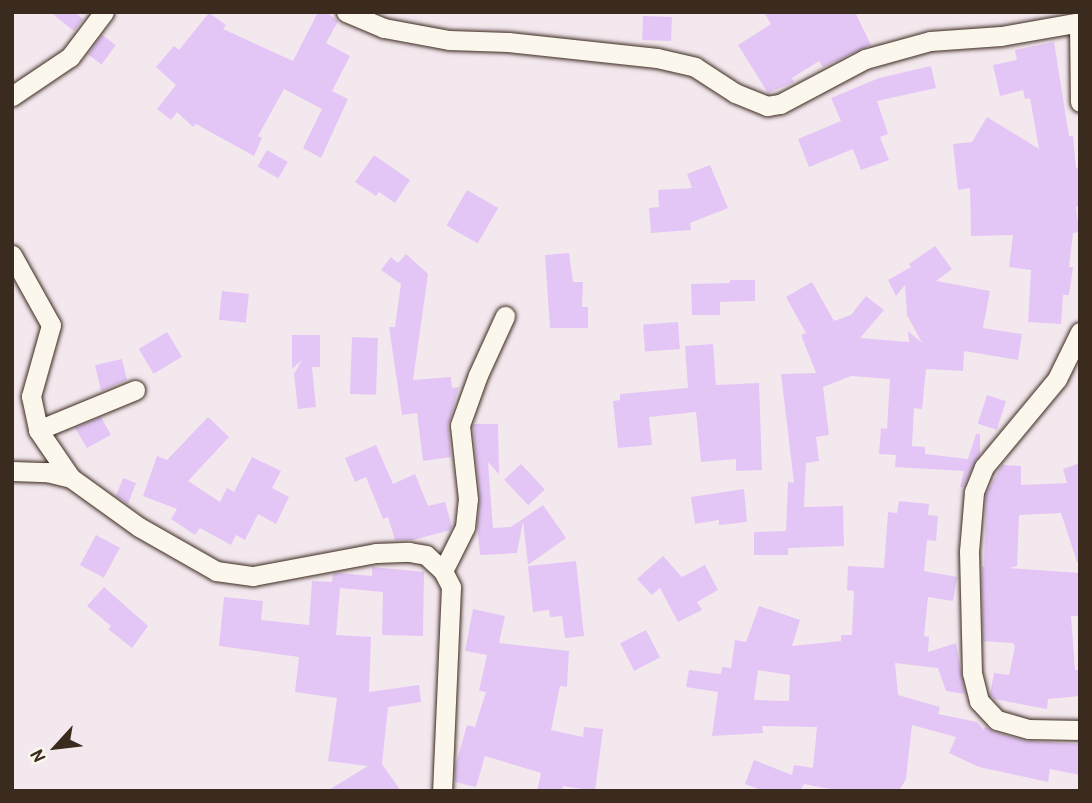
<!DOCTYPE html>
<html>
<head>
<meta charset="utf-8">
<style>
  body { margin:0 }
  #map { position:relative; width:1092px; height:803px; overflow:hidden; background:#f4e8ef; font-family:"Patrick Hand",sans-serif }
  div>[style] { position:absolute }
  [style*='--x'] { left:calc(var(--x)*1px); top:calc(var(--y)*1px); width:calc(var(--w)*1px); rotate:calc(var(--a)*1deg) }
  .building>* { inset:0; background:#e3c6f5; transform-origin:0 0 }
  .roads { filter:drop-shadow(0 0 2px #3b2a1e) drop-shadow(0 0 2px #3b2a1e) }
  .minor>* { height:19px; margin:-9.5px; padding:0 9.5px; transform-origin:9.5px; border-radius:9.5px; background:#fbf7ec }
  span { translate:-50% -50%; white-space:nowrap; text-align:center; line-height:1.15; -webkit-text-stroke:5px #fbf7ec; paint-order:stroke }
  .frame { position:absolute; inset:0; border:14px solid #3b2a1e; pointer-events:none }
  .north { position:absolute; left:21px; top:712px; width:70px; height:70px; -webkit-text-stroke:5px #fbf7ec; paint-order:stroke; rotate:243deg; font-size:19px; font-weight:700; line-height:28px; text-align:center; color:#3b2a1e }
  .north::after { content:''; display:block; margin:auto; width:24px; height:32px; background:#3b2a1e; clip-path:polygon(50% 0,100% 100%,50% 72%,0 100%) }
</style>
</head>
<body>
<div id="map">
  <div class="building">
    <div style="clip-path:polygon(50px 12px,74px 12px,83px 19px,74px 31px)"></div>
    <div style="clip-path:polygon(318px 12px,326px 12px,338px 21px,326px 43px,350px 56px,332px 91px,348px 99px,321px 158px,303px 148px,322px 109px,284px 89px,258px 136px,262px 138px,254px 156px,196px 124px,193px 127px,177px 112px,171px 120px,157px 109px,176px 85px,156px 67px,174px 46px,179px 50px,209px 13px,226px 25px,223px 29px,293px 61px)"></div>
    <div style="clip-path:polygon(764px 12px,855px 12px,871px 45px,823px 67px,819px 61px,792px 78px,794px 82px,768px 93px,738px 45px,771px 24px)"></div>
    <div style="left:643px;top:16px;width:29px;height:24px;rotate:2deg"></div>
    <div style="left:102px;top:35px;width:17px;height:24px;rotate:36deg"></div>
    <div style="clip-path:polygon(1054px 42px,1069px 136px,1073px 136px,1076px 168px,1080px 167px,1080px 206px,1076px 207px,1079px 232px,1073px 233px,1069px 267px,1073px 267px,1069px 295px,1063px 295px,1061px 324px,1028px 322px,1031px 270px,1009px 267px,1013px 235px,971px 236px,970px 188px,958px 190px,953px 144px,972px 142px,987px 117px,1039px 149px,1030px 98px,1025px 99px,1023px 90px,1000px 96px,993px 65px,1017px 60px,1015px 50px)"></div>
    <div style="clip-path:polygon(931px 66px,936px 88px,877px 101px,888px 134px,880px 137px,889px 160px,861px 170px,853px 149px,809px 167px,798px 139px,841px 121px,831px 98px,879px 78px)"></div>
    <div style="left:267px;top:150px;width:24px;height:19px;rotate:30deg"></div>
    <div style="clip-path:polygon(374px 155px,410px 180px,395px 203px,379px 192px,376px 196px,355px 182px)"></div>
    <div style="clip-path:polygon(710px 165px,728px 208px,690px 223px,691px 230px,651px 233px,649px 208px,659px 207px,658px 190px,692px 188px,687px 174px)"></div>
    <div style="left:467px;top:190px;width:36px;height:41px;rotate:30deg"></div>
    <div style="clip-path:polygon(935px 246px,952px 269px,936px 281px,990px 291px,983px 328px,1022px 334px,1018px 360px,964px 351px,963px 371px,926px 369px,922px 409px,914px 408px,912px 446px,925px 447px,925px 454px,968px 459px,976px 434px,980px 434px,980px 453px,963px 487px,960px 487px,964px 471px,895px 467px,896px 455px,879px 454px,881px 428px,887px 429px,890px 379px,851px 376px,823px 387px,829px 435px,816px 437px,819px 461px,806px 463px,804px 507px,843px 506px,844px 546px,788px 548px,788px 555px,754px 555px,754px 532px,786px 531px,788px 482px,794px 483px,781px 374px,816px 373px,801px 335px,806px 333px,786px 297px,812px 282px,834px 321px,851px 315px,866px 296px,884px 310px,860px 338px,909px 342px,908px 331px,922px 343px,907px 315px,905px 285px,896px 296px,888px 280px,911px 267px,909px 264px)"></div>
    <div style="clip-path:polygon(569px 253px,573px 282px,583px 282px,582px 307px,588px 307px,588px 328px,550px 328px,545px 255px)"></div>
    <div style="clip-path:polygon(406px 254px,428px 274px,413px 380px,451px 377px,452px 388px,459px 387px,448px 426px,451px 457px,423px 461px,417px 413px,402px 415px,389px 327px,395px 327px,401px 284px,381px 270px,391px 257px,398px 263px)"></div>
    <div style="clip-path:polygon(730px 280px,755px 280px,755px 301px,720px 302px,720px 315px,692px 315px,691px 284px,730px 283px)"></div>
    <div style="left:222px;top:291px;width:27px;height:29px;rotate:6deg"></div>
    <div style="left:678px;top:322px;width:27px;height:35px;rotate:86deg"></div>
    <div style="left:167px;top:332px;width:29px;height:33px;rotate:59deg"></div>
    <div style="clip-path:polygon(292px 335px,320px 335px,320px 367px,312px 367px,316px 407px,298px 409px,294px 374px,302px 360px,292px 369px)"></div>
    <div style="left:352px;top:337px;width:26px;height:57px;rotate:2deg"></div>
    <div style="clip-path:polygon(713px 344px,716px 385px,759px 383px,762px 470px,736px 471px,736px 459px,701px 462px,696px 412px,649px 417px,652px 445px,618px 448px,613px 401px,620px 400px,620px 394px,688px 388px,685px 346px)"></div>
    <div style="clip-path:polygon(122px 359px,127px 380px,101px 391px,95px 365px)"></div>
    <div style="left:987px;top:395px;width:20px;height:30px;rotate:18deg"></div>
    <div style="clip-path:polygon(101px 417px,111px 435px,87px 448px,75px 428px)"></div>
    <div style="clip-path:polygon(208px 417px,229px 437px,188px 481px,220px 502px,227px 488px,234px 492px,252px 457px,281px 471px,272px 488px,289px 497px,276px 524px,258px 514px,245px 540px,236px 535px,231px 545px,200px 528px,195px 535px,171px 519px,177px 509px,143px 496px,157px 456px,167px 460px)"></div>
    <div style="clip-path:polygon(473px 424px,498px 424px,499px 474px,488px 462px,493px 528px,511px 527px,543px 505px,566px 538px,528px 565px,523px 521px,517px 553px,480px 555px,477px 525px,480px 498px)"></div>
    <div style="clip-path:polygon(376px 445px,393px 484px,415px 474px,428px 506px,445px 502px,452px 526px,450px 530px,413px 540px,395px 540px,388px 517px,383px 519px,366px 477px,355px 482px,345px 458px)"></div>
    <div style="clip-path:polygon(1080px 463px,1080px 561px,1077px 562px,1061px 513px,1019px 515px,1017px 566px,1009px 568px,1080px 573px,1078px 616px,1071px 616px,1075px 670px,1080px 670px,1080px 696px,1048px 699px,1047px 709px,994px 699px,990px 695px,994px 673px,1009px 675px,1015px 646px,1013px 643px,983px 641px,982px 566px,984px 567px,986px 494px,1002px 465px,1021px 466px,1021px 485px,1067px 483px,1063px 469px)"></div>
    <div style="left:521px;top:464px;width:35px;height:23px;rotate:47deg"></div>
    <div style="clip-path:polygon(123px 478px,136px 483px,128px 504px,116px 496px)"></div>
    <div style="clip-path:polygon(744px 489px,747px 522px,719px 525px,719px 520px,695px 524px,691px 497px)"></div>
    <div style="clip-path:polygon(evenodd,899px 501px,929px 504px,928px 515px,938px 516px,936px 541px,927px 540px,924px 571px,957px 577px,953px 601px,928px 597px,924px 636px,929px 637px,928px 652px,956px 643px,965px 694px,946px 691px,938px 668px,895px 663px,898px 695px,940px 707px,938px 714px,977px 722px,984px 730px,985px 726px,994px 732px,1026px 741px,1080px 744px,1080px 775px,1050px 769px,1048px 782px,979px 767px,949px 753px,956px 737px,912px 725px,906px 779px,899px 791px,840px 791px,804px 784px,800px 791px,763px 791px,745px 784px,754px 760px,792px 775px,794px 765px,813px 768px,817px 727px,762px 726px,763px 733px,712px 736px,718px 692px,686px 687px,689px 670px,721px 674px,722px 667px,731px 668px,735px 640px,746px 642px,759px 606px,800px 620px,792px 646px,841px 641px,841px 635px,852px 635px,854px 591px,847px 590px,848px 566px,884px 568px,888px 512px,897px 513px,899px 501px,758px 670px,790px 675px,789px 701px,754px 700px,758px 670px)"></div>
    <div style="left:96px;top:535px;width:27px;height:34px;rotate:28deg"></div>
    <div style="clip-path:polygon(663px 556px,682px 577px,705px 565px,718px 590px,697px 602px,702px 610px,678px 622px,660px 588px,652px 595px,637px 579px)"></div>
    <div style="clip-path:polygon(576px 561px,584px 636px,565px 638px,562px 616px,550px 617px,549px 610px,533px 612px,528px 566px)"></div>
    <div style="clip-path:polygon(372px 567px,424px 572px,423px 636px,382px 635px,383px 592px,340px 588px,336px 635px,371px 637px,369px 692px,419px 685px,421px 702px,388px 707px,382px 764px,401px 791px,327px 791px,368px 766px,328px 761px,337px 698px,295px 692px,299px 657px,219px 646px,224px 597px,263px 601px,261px 620px,309px 625px,312px 581px,332px 582px,333px 574px,338px 573px,372px 576px)"></div>
    <div style="clip-path:polygon(104px 587px,148px 626px,132px 648px,108px 629px,111px 626px,87px 606px)"></div>
    <div style="clip-path:polygon(473px 609px,505px 616px,499px 643px,569px 651px,567px 687px,560px 686px,551px 730px,583px 737px,584px 727px,603px 729px,595px 791px,563px 786px,562px 791px,537px 791px,541px 773px,485px 756px,476px 787px,455px 782px,455px 767px,467px 725px,475px 727px,486px 692px,479px 691px,487px 655px,465px 651px)"></div>
    <div style="left:646px;top:630px;width:31px;height:29px;rotate:63deg"></div>
  </div>
  <div class="roads">
    <div class="minor">
      <div style="--x:346;--y:12;--w:41;--a:22.8"></div>
      <div style="--x:384;--y:28;--w:66;--a:10.5"></div>
      <div style="--x:449;--y:40;--w:59;--a:1.9"></div>
      <div style="--x:508;--y:42;--w:150;--a:6.1"></div>
      <div style="--x:657;--y:58;--w:39;--a:13"></div>
      <div style="--x:695;--y:67;--w:48;--a:33"></div>
      <div style="--x:735;--y:93;--w:35;--a:22"></div>
      <div style="--x:767;--y:106;--w:13;--a:-9"></div>
      <div style="--x:780;--y:104;--w:96;--a:-27.9"></div>
      <div style="--x:865;--y:59;--w:67;--a:-15.5"></div>
      <div style="--x:930;--y:41;--w:71;--a:-4"></div>
      <div style="--x:1001;--y:36;--w:80;--a:-10"></div>
      <div style="--x:1079;--y:23;--w:79;--a:89.3"></div>
      <div style="--x:12;--y:96;--w:70;--a:-33.9"></div>
      <div style="--x:70;--y:57;--w:56;--a:-52.9"></div>
      <div style="--x:12;--y:255;--w:80;--a:60.9"></div>
      <div style="--x:51;--y:325;--w:74;--a:105.7"></div>
      <div style="--x:31;--y:396;--w:35;--a:78"></div>
      <div style="--x:38;--y:430;--w:58;--a:55.5"></div>
      <div style="--x:1080;--y:332;--w:52;--a:116.1"></div>
      <div style="--x:1057;--y:379;--w:114;--a:129.7"></div>
      <div style="--x:984;--y:467;--w:27;--a:112"></div>
      <div style="--x:974;--y:492;--w:59;--a:94.8"></div>
      <div style="--x:969;--y:551;--w:122;--a:88.6"></div>
      <div style="--x:972;--y:673;--w:29;--a:76"></div>
      <div style="--x:979;--y:701;--w:26;--a:47"></div>
      <div style="--x:997;--y:720;--w:33;--a:16"></div>
      <div style="--x:1029;--y:729;--w:51;--a:1.1"></div>
      <div style="--x:38;--y:430;--w:105;--a:-22.4"></div>
      <div style="--x:12;--y:471;--w:35;--a:2"></div>
      <div style="--x:47;--y:472;--w:25;--a:14"></div>
      <div style="--x:71;--y:478;--w:84;--a:35.8"></div>
      <div style="--x:139;--y:527;--w:89;--a:29.7"></div>
      <div style="--x:216;--y:571;--w:37;--a:8"></div>
      <div style="--x:253;--y:576;--w:125;--a:-10.6"></div>
      <div style="--x:376;--y:553;--w:33;--a:-2"></div>
      <div style="--x:409;--y:552;--w:17;--a:10"></div>
      <div style="--x:426;--y:555;--w:23;--a:43"></div>
      <div style="--x:443;--y:571;--w:18;--a:63"></div>
      <div style="--x:451;--y:587;--w:204;--a:92.5"></div>
      <div style="--x:443;--y:571;--w:49;--a:-63.4"></div>
      <div style="--x:465;--y:527;--w:28;--a:-84"></div>
      <div style="--x:468;--y:499;--w:74;--a:-96.2"></div>
      <div style="--x:460;--y:425;--w:53;--a:-70.2"></div>
      <div style="--x:478;--y:375;--w:65;--a:-65.4"></div>
    </div>
  </div>
  <div class="frame"></div>
  <div class="north">N</div>
</div>
</body>
</html>
